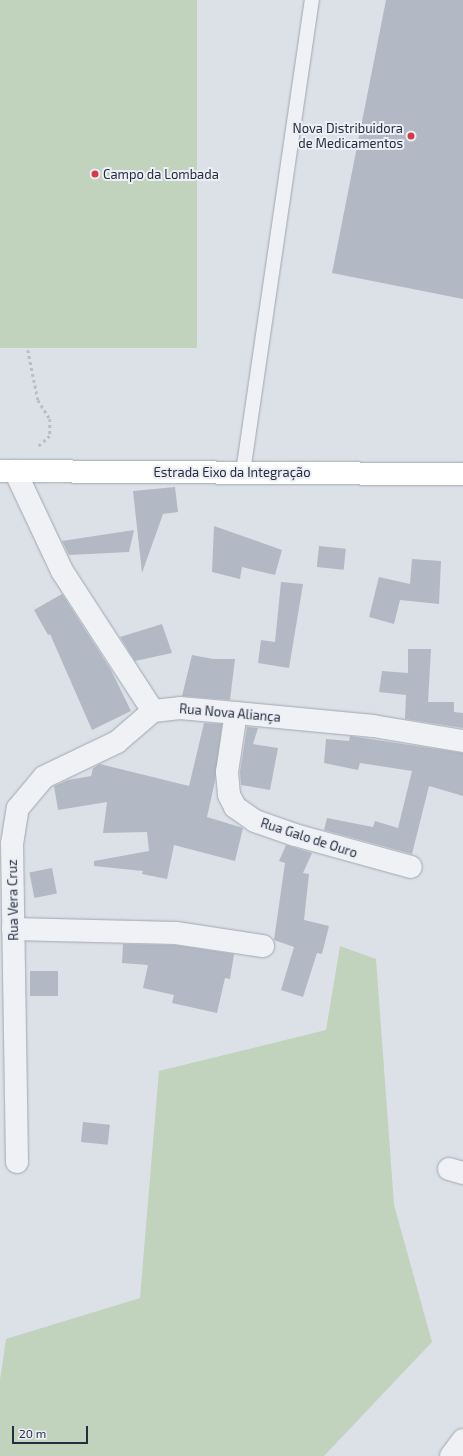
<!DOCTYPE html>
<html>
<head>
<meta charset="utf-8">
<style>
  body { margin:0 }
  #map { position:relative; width:463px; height:1456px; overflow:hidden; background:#dce0e7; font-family:"Exo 2",sans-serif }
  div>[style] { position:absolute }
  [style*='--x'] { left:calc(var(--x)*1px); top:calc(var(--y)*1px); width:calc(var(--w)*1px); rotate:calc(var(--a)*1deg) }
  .green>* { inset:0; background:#c1d2bd; transform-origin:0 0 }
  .building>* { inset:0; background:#b3b9c4; transform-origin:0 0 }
  .path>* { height:2.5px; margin-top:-1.25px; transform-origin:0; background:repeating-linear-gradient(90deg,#babec5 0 3px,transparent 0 6px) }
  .roads { filter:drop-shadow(0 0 1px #a1a7b1) drop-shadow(0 0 1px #a1a7b1) }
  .lane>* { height:14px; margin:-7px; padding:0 7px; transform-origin:7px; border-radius:7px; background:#eff1f5 }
  .street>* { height:22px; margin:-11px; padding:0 11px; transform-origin:11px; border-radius:11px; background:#eff1f5 }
  .secondary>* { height:22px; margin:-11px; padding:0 11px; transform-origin:11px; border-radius:11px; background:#fff }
  .dots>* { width:11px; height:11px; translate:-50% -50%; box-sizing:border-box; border:2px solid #eceff5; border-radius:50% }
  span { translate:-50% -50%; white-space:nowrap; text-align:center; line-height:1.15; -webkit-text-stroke:4px #eceff5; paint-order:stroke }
  .poi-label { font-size:13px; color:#252d3e }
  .right { translate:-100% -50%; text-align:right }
  .left { translate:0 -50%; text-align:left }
  .street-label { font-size:13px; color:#252d3e }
  .scale { position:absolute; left:12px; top:1426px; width:76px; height:18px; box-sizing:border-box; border:2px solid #252d3e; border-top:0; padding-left:5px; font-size:12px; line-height:14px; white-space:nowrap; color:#252d3e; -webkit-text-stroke:3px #eceff5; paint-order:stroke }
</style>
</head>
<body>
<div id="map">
  <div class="green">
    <div style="left:0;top:0;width:197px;height:348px"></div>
    <div style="clip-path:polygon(340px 946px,376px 959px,394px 1205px,432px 1342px,324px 1456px,0 1456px,0 1380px,6px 1339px,140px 1298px,159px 1071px,326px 1030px)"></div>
  </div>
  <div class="building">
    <div style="clip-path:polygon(386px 0,463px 0,463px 299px,332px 273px)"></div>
    <div style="clip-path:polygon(175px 487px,178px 512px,163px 514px,142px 573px,133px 491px)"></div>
    <div style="clip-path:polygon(214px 526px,282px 550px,275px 575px,242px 567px,240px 579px,212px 572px)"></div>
    <div style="clip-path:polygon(134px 530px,129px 552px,69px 555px,62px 541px)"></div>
    <div style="left:319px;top:546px;width:27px;height:21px;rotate:6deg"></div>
    <div style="clip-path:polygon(412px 559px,441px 561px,439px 604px,400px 600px,394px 624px,369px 617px,379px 577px,410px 584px)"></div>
    <div style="clip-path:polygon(281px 582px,303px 584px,289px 668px,258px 663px,261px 640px,275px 642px)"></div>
    <div style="clip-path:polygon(62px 594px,111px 670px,131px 711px,92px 730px,50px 634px,48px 635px,34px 610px)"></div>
    <div style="clip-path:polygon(162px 624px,172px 653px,135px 661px,120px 637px)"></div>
    <div style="clip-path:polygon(408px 649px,431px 649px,428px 702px,454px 702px,454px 712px,463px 713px,463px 728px,405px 719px,406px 695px,379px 692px,382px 671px,408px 673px)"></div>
    <div style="clip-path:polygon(192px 655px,213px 659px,235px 659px,230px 700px,182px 696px)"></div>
    <div style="clip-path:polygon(204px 723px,222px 724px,215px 781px,207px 817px,243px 828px,235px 861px,174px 845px,167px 879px,142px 874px,143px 871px,94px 866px,94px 861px,149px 851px,147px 832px,103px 833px,107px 802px,58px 810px,54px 786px,68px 780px,91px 776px,93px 768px,100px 764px,189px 786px)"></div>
    <div style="clip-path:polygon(247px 727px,258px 728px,253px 744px,278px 748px,270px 790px,241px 785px,240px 772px)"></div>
    <div style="clip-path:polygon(350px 736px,463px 753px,463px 796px,429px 786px,412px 854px,324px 830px,327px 818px,373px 827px,375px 821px,398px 828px,412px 771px,360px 763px,358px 770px,324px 763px,326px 739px,349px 741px)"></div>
    <div style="clip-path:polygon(286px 845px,312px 853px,303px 873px,309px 874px,304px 920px,329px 926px,322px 954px,317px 953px,303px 997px,281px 990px,294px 947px,274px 940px,285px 863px,279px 861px)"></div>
    <div style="left:52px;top:868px;width:26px;height:23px;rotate:79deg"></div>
    <div style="clip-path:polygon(123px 944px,175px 945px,234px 954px,230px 979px,225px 978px,217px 1013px,172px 1003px,174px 995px,143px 988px,148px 965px,122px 963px)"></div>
    <div style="left:30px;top:971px;width:28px;height:25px"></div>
    <div style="left:83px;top:1122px;width:27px;height:20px;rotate:6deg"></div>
  </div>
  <div class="path">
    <div style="--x:28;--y:350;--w:51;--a:78.7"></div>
    <div style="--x:38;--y:400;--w:22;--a:58"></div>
    <div style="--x:50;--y:419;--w:17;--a:90"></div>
    <div style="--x:50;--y:436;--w:15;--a:138"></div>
  </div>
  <div class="roads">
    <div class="lane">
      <div style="--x:243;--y:472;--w:477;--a:-81.7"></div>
    </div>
    <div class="street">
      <div style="--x:15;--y:471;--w:110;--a:64.8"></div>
      <div style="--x:62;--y:571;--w:167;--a:57"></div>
      <div style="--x:153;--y:711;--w:27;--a:-6"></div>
      <div style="--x:180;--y:708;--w:56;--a:5.1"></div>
      <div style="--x:236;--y:713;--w:138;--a:5.4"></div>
      <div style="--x:373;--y:726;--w:91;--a:9.5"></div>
      <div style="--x:236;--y:713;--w:60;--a:98.7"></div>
      <div style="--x:227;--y:772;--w:23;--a:85"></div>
      <div style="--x:229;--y:795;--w:13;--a:63"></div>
      <div style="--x:235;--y:807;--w:24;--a:35"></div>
      <div style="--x:255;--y:821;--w:42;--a:19.3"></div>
      <div style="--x:295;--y:835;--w:120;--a:15.4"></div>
      <div style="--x:13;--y:929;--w:163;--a:1.4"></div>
      <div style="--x:176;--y:933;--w:88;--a:8.5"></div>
      <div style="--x:17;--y:1162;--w:318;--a:-90.9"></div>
      <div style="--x:12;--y:844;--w:36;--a:-81"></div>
      <div style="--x:18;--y:808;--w:40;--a:-50"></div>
      <div style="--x:44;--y:777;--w:81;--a:-25.6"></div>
      <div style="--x:117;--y:742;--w:48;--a:-40.7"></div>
      <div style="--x:449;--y:1169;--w:15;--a:16"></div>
      <div style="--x:451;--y:1456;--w:20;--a:-53"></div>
    </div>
    <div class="secondary">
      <div style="--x:0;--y:471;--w:463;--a:0.4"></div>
    </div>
  </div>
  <div class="dots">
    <div style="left:411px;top:136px;background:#d43a4a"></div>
    <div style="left:95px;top:174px;background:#d43a4a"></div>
  </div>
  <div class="poi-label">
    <span class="right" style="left:403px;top:136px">Nova Distribuidora<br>de Medicamentos</span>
    <span class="left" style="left:103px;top:174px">Campo da Lombada</span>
  </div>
  <div class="street-label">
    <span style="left:232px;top:472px">Estrada Eixo da Integração</span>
    <span style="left:230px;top:713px;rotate:5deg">Rua Nova Aliança</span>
    <span style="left:309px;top:838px;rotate:18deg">Rua Galo de Ouro</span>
    <span style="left:13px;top:900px;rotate:-91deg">Rua Vera Cruz</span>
  </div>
  <div class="scale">20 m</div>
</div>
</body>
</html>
